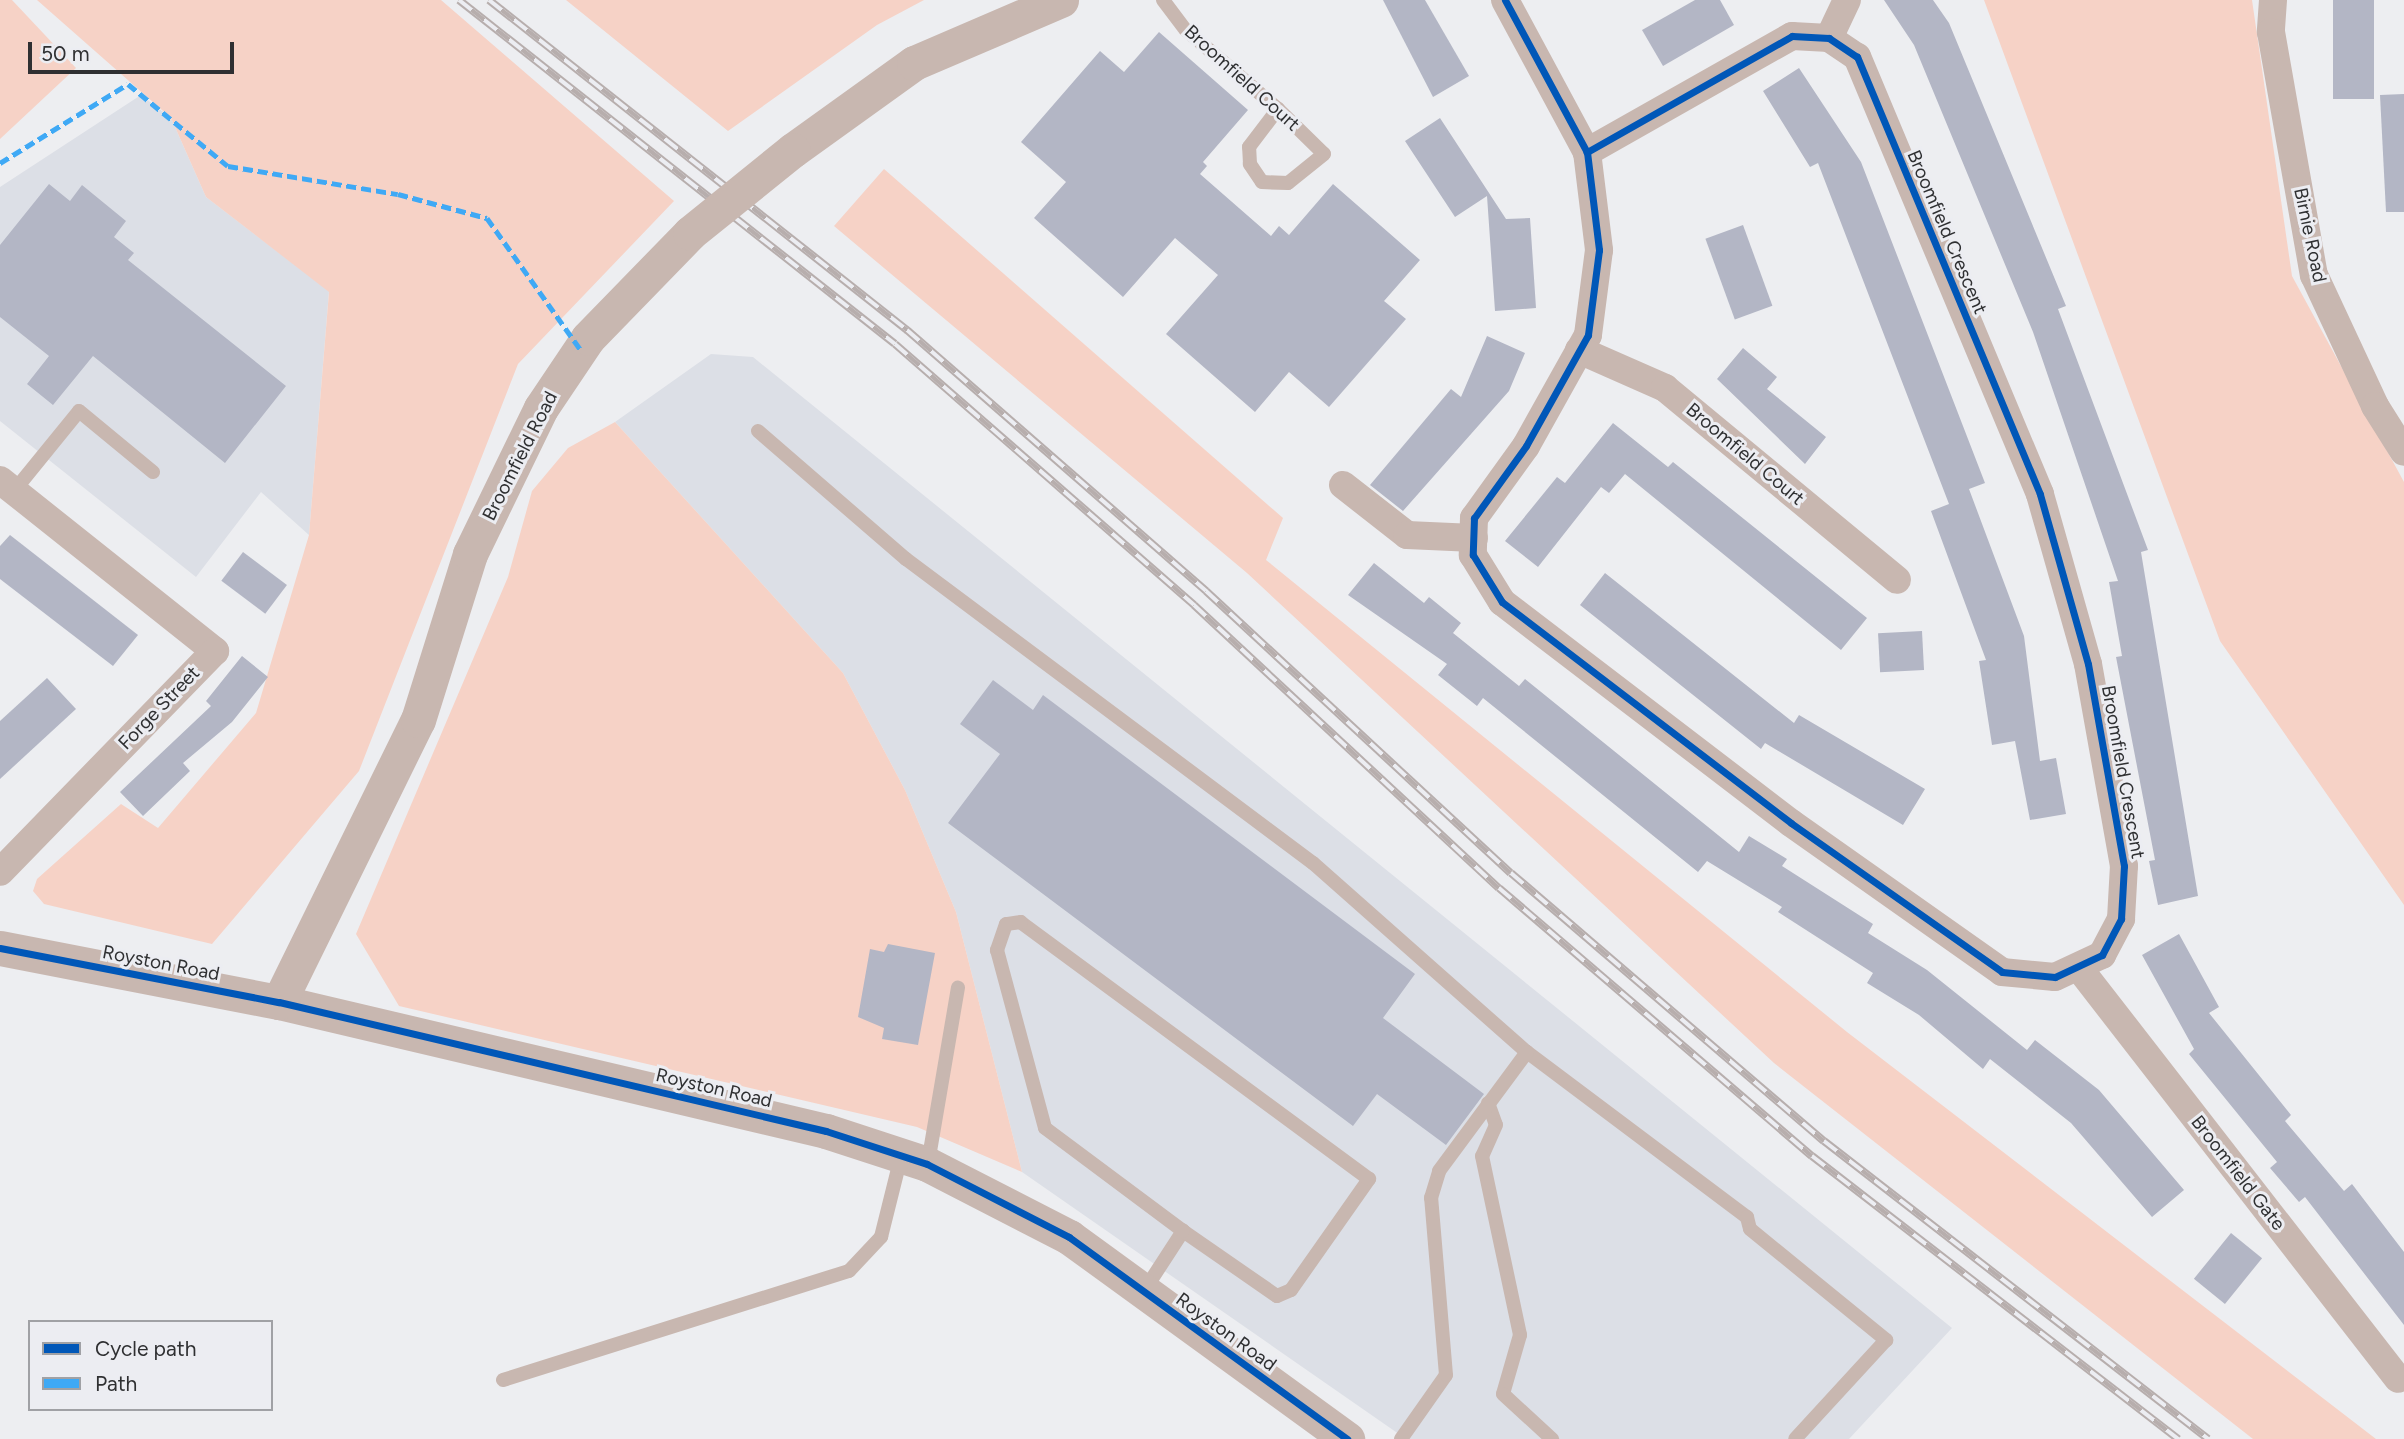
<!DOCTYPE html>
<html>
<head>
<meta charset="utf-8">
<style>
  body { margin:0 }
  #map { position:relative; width:2404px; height:1439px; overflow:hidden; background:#edeef1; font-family:Figtree,sans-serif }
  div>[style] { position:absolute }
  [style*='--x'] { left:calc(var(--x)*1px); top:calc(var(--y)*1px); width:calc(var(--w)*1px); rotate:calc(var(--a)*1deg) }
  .built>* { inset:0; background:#dcdfe6 }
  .green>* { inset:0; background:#f6d2c6 }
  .building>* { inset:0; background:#b3b6c5; transform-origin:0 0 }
  .service>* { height:14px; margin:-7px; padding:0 7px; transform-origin:7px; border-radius:7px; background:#c8b7b0 }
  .minor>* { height:28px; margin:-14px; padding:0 14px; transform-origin:14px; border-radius:14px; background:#c8b7b0 }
  .tertiary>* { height:35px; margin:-17.5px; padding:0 17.5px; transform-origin:17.5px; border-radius:17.5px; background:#c8b7b0 }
  .rail>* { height:8px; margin-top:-4px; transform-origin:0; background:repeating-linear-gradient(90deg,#ecedf2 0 16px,#b7aead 0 32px); box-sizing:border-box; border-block:2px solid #b7aead }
  .tertiary-bridge>* { height:35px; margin:-17.5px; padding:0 17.5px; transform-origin:17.5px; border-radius:17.5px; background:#c8b7b0 }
  .quiet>* { height:5px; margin-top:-2.5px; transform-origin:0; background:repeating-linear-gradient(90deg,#3fa9f5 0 10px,transparent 0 15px) }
  .cycleway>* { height:7px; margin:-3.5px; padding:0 3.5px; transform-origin:3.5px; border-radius:3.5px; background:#0057b8 }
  span { translate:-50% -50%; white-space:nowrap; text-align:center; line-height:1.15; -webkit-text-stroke:6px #ecedf2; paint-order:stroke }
  .street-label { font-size:19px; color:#2f3032 }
  .legend { position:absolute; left:28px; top:1320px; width:245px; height:91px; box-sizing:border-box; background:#ecedf2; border:2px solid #a0a1a5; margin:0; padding:9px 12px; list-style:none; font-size:21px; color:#2f3032 }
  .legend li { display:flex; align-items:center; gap:14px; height:35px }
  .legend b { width:35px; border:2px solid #a0a1a5 }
  .scale { position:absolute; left:28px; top:42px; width:206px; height:32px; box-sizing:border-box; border:4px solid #2f3032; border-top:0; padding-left:9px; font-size:21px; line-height:24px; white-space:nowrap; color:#2f3032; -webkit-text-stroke:5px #ecedf2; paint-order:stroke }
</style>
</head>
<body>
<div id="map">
  <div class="built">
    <div style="clip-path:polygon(141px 95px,171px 118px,206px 197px,329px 291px,309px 535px,261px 492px,196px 577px,0 421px,0 187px)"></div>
    <div style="clip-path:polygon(711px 354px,753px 357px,1952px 1328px,1849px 1439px,1406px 1439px,1022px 1172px,956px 912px,905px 790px,843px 673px,615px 422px)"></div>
  </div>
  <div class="green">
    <div style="clip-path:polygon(0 0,12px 0,76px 68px,0 139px)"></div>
    <div style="clip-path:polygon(37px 0,441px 0,674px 201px,518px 364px,359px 771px,212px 944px,44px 904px,33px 891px,37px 879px,121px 804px,158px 828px,256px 713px,309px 535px,329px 292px,206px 197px,171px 118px)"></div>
    <div style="clip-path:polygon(566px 0,924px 0,877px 25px,728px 131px)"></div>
    <div style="clip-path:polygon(1984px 0,2252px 0,2292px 276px,2404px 482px,2404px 905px,2220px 641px)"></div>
    <div style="clip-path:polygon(884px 169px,1283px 518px,1266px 560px,1847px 1032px,2376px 1439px,2253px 1439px,1774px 1063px,1247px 573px,834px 226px)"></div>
    <div style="clip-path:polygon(615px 422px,843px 673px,905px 790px,956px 912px,1022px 1172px,917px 1127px,399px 1006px,356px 934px,508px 577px,532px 491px,568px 448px)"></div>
  </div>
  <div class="building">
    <div style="clip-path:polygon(1383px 0,1425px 0,1469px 76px,1433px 97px)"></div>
    <div style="clip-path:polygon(1695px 0,1720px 0,1734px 25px,1663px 66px,1642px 30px)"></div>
    <div style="clip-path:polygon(1884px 0,1933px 0,1949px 23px,2066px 306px,2058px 309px,2148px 550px,2141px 552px,2198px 896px,2158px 905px,2149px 861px,2155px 860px,2116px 657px,2122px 656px,2109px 582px,2118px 581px,2033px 332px,1914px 45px)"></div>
    <div style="left:2333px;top:0;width:41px;height:99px"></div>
    <div style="clip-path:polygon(1159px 32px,1248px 110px,1203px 162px,1207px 166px,1200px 174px,1271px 236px,1279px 226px,1289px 235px,1333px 184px,1420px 260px,1384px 301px,1406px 319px,1329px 407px,1289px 372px,1255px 412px,1166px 334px,1218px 275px,1175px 238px,1123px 297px,1034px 218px,1066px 182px,1021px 142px,1100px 51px,1124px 72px)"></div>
    <div style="clip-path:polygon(1799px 68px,1861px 162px,1985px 483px,1969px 489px,2024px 636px,2040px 761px,2056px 758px,2066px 814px,2030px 820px,2015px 741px,1992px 745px,1979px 661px,1986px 660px,1931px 511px,1949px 504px,1818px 163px,1810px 167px,1763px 91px)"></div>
    <div style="clip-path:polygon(2404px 94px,2404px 212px,2386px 212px,2380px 95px)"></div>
    <div style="clip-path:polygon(1440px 118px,1506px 219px,1530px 218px,1536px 308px,1495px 311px,1487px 196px,1455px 217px,1405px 141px)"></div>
    <div style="clip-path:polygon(49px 184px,70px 201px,82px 185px,126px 221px,114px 237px,134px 253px,128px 260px,286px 386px,225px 463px,93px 356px,53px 405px,27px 384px,49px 356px,0 317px,0 245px)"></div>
    <div style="left:1743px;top:225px;width:86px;height:40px;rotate:70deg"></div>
    <div style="clip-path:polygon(1487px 336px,1525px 353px,1509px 391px,1403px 511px,1370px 485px,1451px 389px,1461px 397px)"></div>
    <div style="clip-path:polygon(1743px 348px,1777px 377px,1767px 389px,1826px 437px,1805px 464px,1717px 379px)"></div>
    <div style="clip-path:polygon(1613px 423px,1668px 467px,1673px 462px,1867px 618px,1841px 650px,1625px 474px,1609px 493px,1601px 487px,1538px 567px,1505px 541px,1557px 477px,1565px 483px)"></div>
    <div style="clip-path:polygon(10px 535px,138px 635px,113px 666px,0 579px,0 546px)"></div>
    <div style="left:243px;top:552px;width:55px;height:36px;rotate:37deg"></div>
    <div style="clip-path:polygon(1374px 563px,1424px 603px,1429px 597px,1461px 623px,1453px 633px,1519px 686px,1525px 679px,1739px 852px,1749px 836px,1787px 859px,1782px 866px,1873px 924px,1868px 933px,1927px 970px,2027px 1050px,2035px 1040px,2099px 1090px,2184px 1190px,2152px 1217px,2071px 1123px,1990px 1059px,1983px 1069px,1919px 1015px,1867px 983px,1873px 973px,1778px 912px,1782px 907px,1707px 861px,1698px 872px,1483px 698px,1477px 706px,1438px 675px,1447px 664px,1348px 595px)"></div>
    <div style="clip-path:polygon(1605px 573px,1794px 723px,1799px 715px,1925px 789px,1903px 825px,1765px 743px,1761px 749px,1580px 605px)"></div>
    <div style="left:1922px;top:631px;width:39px;height:44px;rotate:87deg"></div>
    <div style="clip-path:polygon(242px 656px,268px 677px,232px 722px,183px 763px,190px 771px,143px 816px,120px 792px,211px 706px,206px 701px)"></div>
    <div style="clip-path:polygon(47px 678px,76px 709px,0 779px,0 721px)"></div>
    <div style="clip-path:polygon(993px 680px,1033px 710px,1043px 695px,1415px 974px,1383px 1018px,1484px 1094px,1446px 1145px,1377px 1094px,1353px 1126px,948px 823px,1000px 754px,960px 724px)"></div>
    <div style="clip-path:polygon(2179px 934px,2219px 1007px,2209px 1013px,2291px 1115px,2285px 1121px,2344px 1191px,2352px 1184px,2404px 1252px,2404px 1325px,2305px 1197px,2299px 1202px,2270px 1168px,2277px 1162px,2189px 1054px,2194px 1049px,2142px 955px)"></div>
    <div style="clip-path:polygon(888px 944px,935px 953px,918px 1045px,882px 1039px,884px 1028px,858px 1017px,870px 949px,884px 952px)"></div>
    <div style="left:2231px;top:1233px;width:40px;height:59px;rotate:39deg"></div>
  </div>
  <div class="service">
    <div style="--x:1163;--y:0;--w:38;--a:53"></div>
    <div style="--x:1186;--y:30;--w:121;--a:40.7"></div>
    <div style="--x:1278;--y:109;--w:64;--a:44.4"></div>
    <div style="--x:1324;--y:154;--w:46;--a:141.1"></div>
    <div style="--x:1288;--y:183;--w:26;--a:-178"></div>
    <div style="--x:1262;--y:182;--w:22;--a:-124"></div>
    <div style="--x:1250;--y:164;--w:17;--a:-93"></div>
    <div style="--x:1249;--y:147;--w:48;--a:-52.7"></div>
    <div style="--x:758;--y:431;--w:196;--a:40.9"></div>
    <div style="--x:906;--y:559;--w:508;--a:36.76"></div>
    <div style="--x:1313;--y:863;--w:286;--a:41.5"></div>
    <div style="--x:1527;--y:1052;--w:275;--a:36.9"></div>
    <div style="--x:1747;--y:1217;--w:12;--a:76"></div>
    <div style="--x:1750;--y:1229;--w:176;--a:39.2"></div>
    <div style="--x:1886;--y:1340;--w:134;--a:132.6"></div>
    <div style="--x:14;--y:491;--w:103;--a:-50.9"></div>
    <div style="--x:79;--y:411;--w:96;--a:39.5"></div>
    <div style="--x:1488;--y:1103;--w:23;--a:70"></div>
    <div style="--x:1496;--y:1125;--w:34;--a:114"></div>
    <div style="--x:1482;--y:1156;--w:183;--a:78"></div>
    <div style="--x:1520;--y:1335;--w:61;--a:106.1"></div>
    <div style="--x:1503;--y:1394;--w:67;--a:42.6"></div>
    <div style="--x:928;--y:1163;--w:178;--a:-80.3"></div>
    <div style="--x:1144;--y:1291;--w:72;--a:-57"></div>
    <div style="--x:1183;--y:1231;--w:114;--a:34.7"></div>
    <div style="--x:1277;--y:1296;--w:15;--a:-23"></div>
    <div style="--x:1291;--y:1290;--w:136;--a:-54.9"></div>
    <div style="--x:1369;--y:1179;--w:433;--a:-143.6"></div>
    <div style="--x:1021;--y:922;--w:15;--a:172"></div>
    <div style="--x:1006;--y:924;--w:28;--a:109"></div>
    <div style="--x:997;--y:950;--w:184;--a:74.9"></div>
    <div style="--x:1045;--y:1128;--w:172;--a:36.7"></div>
    <div style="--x:503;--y:1380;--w:363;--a:-17.5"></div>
    <div style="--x:849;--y:1271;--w:47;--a:-46.7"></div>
    <div style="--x:881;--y:1237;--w:82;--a:-76"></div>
    <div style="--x:1401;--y:1439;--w:78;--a:-54.9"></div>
    <div style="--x:1446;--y:1375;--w:178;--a:-94.8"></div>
    <div style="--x:1431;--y:1198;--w:28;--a:-73"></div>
    <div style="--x:1439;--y:1171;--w:148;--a:-53.5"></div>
  </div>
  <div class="minor">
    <div style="--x:1505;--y:0;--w:173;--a:61.7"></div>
    <div style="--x:1587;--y:152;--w:99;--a:83"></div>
    <div style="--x:1599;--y:250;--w:86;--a:97.4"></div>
    <div style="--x:1588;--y:335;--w:127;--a:119.2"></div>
    <div style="--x:1526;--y:446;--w:89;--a:125.8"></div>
    <div style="--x:1474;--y:518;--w:37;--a:92"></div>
    <div style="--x:1473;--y:555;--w:55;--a:58.3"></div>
    <div style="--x:1502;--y:602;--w:364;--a:37.4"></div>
    <div style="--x:1791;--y:823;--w:258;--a:35.2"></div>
    <div style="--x:2002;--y:972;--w:53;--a:5.4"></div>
    <div style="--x:2055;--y:977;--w:52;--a:-25.1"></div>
    <div style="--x:2102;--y:955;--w:41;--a:-62.2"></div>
    <div style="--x:2121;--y:919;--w:53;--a:-86.8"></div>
    <div style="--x:2124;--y:866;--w:205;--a:-100.1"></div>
    <div style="--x:2088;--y:664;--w:177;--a:-105.8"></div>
    <div style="--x:2040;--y:494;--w:474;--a:-112.7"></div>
    <div style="--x:1857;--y:57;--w:34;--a:-146"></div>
    <div style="--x:1829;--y:38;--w:37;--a:-177"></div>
    <div style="--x:1792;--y:36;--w:236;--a:150.5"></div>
    <div style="--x:2273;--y:0;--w:32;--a:94"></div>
    <div style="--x:2271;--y:32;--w:247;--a:80"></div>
    <div style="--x:2314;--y:275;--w:145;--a:65"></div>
    <div style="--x:2375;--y:406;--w:54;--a:57.8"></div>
    <div style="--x:1829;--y:38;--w:42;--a:-64.7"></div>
    <div style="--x:1579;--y:350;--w:94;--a:23.8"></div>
    <div style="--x:1665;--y:388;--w:301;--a:39.6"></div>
    <div style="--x:0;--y:480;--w:275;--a:38.5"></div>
    <div style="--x:215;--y:651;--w:308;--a:134.2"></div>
    <div style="--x:1343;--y:485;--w:81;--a:38"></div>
    <div style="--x:1407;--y:535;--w:67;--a:2.6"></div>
    <div style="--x:2079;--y:968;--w:520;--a:52.18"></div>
  </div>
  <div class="tertiary">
    <div style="--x:793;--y:150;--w:149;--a:-35.7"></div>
    <div style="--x:914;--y:63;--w:160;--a:-23.2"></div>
    <div style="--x:0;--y:948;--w:284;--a:11"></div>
    <div style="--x:279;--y:1002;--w:562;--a:13.27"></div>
    <div style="--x:826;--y:1131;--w:106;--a:18.1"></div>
    <div style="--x:927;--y:1164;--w:160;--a:27.2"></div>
    <div style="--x:1069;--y:1237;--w:344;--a:36"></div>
    <div style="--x:279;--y:1002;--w:314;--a:-63.8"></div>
    <div style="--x:418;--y:720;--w:174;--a:-72.6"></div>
    <div style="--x:470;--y:554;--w:162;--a:-64.1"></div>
    <div style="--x:541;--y:408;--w:84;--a:-56.1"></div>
    <div style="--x:588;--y:338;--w:146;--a:-45.8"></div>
  </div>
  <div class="rail">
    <div style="--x:459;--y:0;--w:555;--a:38.27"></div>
    <div style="--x:895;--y:344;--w:397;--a:41.1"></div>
    <div style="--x:1194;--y:605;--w:416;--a:42.9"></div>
    <div style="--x:1499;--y:888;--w:412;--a:40.6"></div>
    <div style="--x:1812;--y:1156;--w:463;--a:37.7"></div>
    <div style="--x:489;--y:0;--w:533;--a:38.29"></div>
    <div style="--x:907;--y:330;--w:397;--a:41.1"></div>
    <div style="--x:1206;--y:591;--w:415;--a:42.8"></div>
    <div style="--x:1511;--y:873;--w:412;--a:40.6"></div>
    <div style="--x:1824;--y:1141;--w:486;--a:37.8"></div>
  </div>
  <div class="tertiary-bridge">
    <div style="--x:690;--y:233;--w:132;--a:-38.9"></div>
  </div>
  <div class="quiet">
    <div style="--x:0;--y:163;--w:150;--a:-31.7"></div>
    <div style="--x:128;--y:84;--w:129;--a:39.4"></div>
    <div style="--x:228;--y:166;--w:172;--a:9.4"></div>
    <div style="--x:398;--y:194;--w:92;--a:15.1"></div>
    <div style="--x:487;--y:218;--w:161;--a:54.6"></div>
  </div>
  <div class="cycleway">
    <div style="--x:1505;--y:0;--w:173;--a:61.7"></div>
    <div style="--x:1587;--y:152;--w:99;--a:83"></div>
    <div style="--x:1599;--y:250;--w:86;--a:97.4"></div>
    <div style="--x:1588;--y:335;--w:127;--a:119.2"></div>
    <div style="--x:1526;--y:446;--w:89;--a:125.8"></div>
    <div style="--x:1474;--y:518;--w:37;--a:92"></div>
    <div style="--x:1473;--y:555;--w:55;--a:58.3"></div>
    <div style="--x:1502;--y:602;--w:364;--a:37.4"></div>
    <div style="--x:1791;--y:823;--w:258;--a:35.2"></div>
    <div style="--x:2002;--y:972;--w:53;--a:5.4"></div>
    <div style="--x:2055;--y:977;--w:52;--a:-25.1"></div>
    <div style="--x:2102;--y:955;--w:41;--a:-62.2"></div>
    <div style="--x:2121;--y:919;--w:53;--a:-86.8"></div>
    <div style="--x:2124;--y:866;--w:205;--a:-100.1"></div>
    <div style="--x:2088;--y:664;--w:177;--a:-105.8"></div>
    <div style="--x:2040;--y:494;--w:474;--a:-112.7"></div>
    <div style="--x:1857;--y:57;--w:34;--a:-146"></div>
    <div style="--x:1829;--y:38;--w:37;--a:-177"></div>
    <div style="--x:1792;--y:36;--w:236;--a:150.5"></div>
    <div style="--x:0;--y:948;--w:284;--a:11"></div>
    <div style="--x:279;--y:1002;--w:562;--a:13.27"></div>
    <div style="--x:826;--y:1131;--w:106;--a:18.1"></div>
    <div style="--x:927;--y:1164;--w:160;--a:27.2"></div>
    <div style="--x:1069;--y:1237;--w:344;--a:36"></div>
  </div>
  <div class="street-label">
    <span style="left:1242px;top:78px;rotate:42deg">Broomfield Court</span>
    <span style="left:1947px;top:232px;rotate:67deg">Broomfield Crescent</span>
    <span style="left:2310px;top:235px;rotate:78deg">Birnie Road</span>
    <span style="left:1745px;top:454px;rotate:40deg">Broomfield Court</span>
    <span style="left:520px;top:456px;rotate:-63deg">Broomfield Road</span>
    <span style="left:159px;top:708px;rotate:-46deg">Forge Street</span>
    <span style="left:2123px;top:772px;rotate:80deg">Broomfield Crescent</span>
    <span style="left:161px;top:963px;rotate:11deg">Royston Road</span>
    <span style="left:714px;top:1088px;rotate:13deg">Royston Road</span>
    <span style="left:2238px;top:1173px;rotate:52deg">Broomfield Gate</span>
    <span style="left:1226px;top:1332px;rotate:36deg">Royston Road</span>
  </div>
  <ul class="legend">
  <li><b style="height:9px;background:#0057b8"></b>Cycle path</li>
  <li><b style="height:9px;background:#3fa9f5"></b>Path</li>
  </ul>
  <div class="scale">50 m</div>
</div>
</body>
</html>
